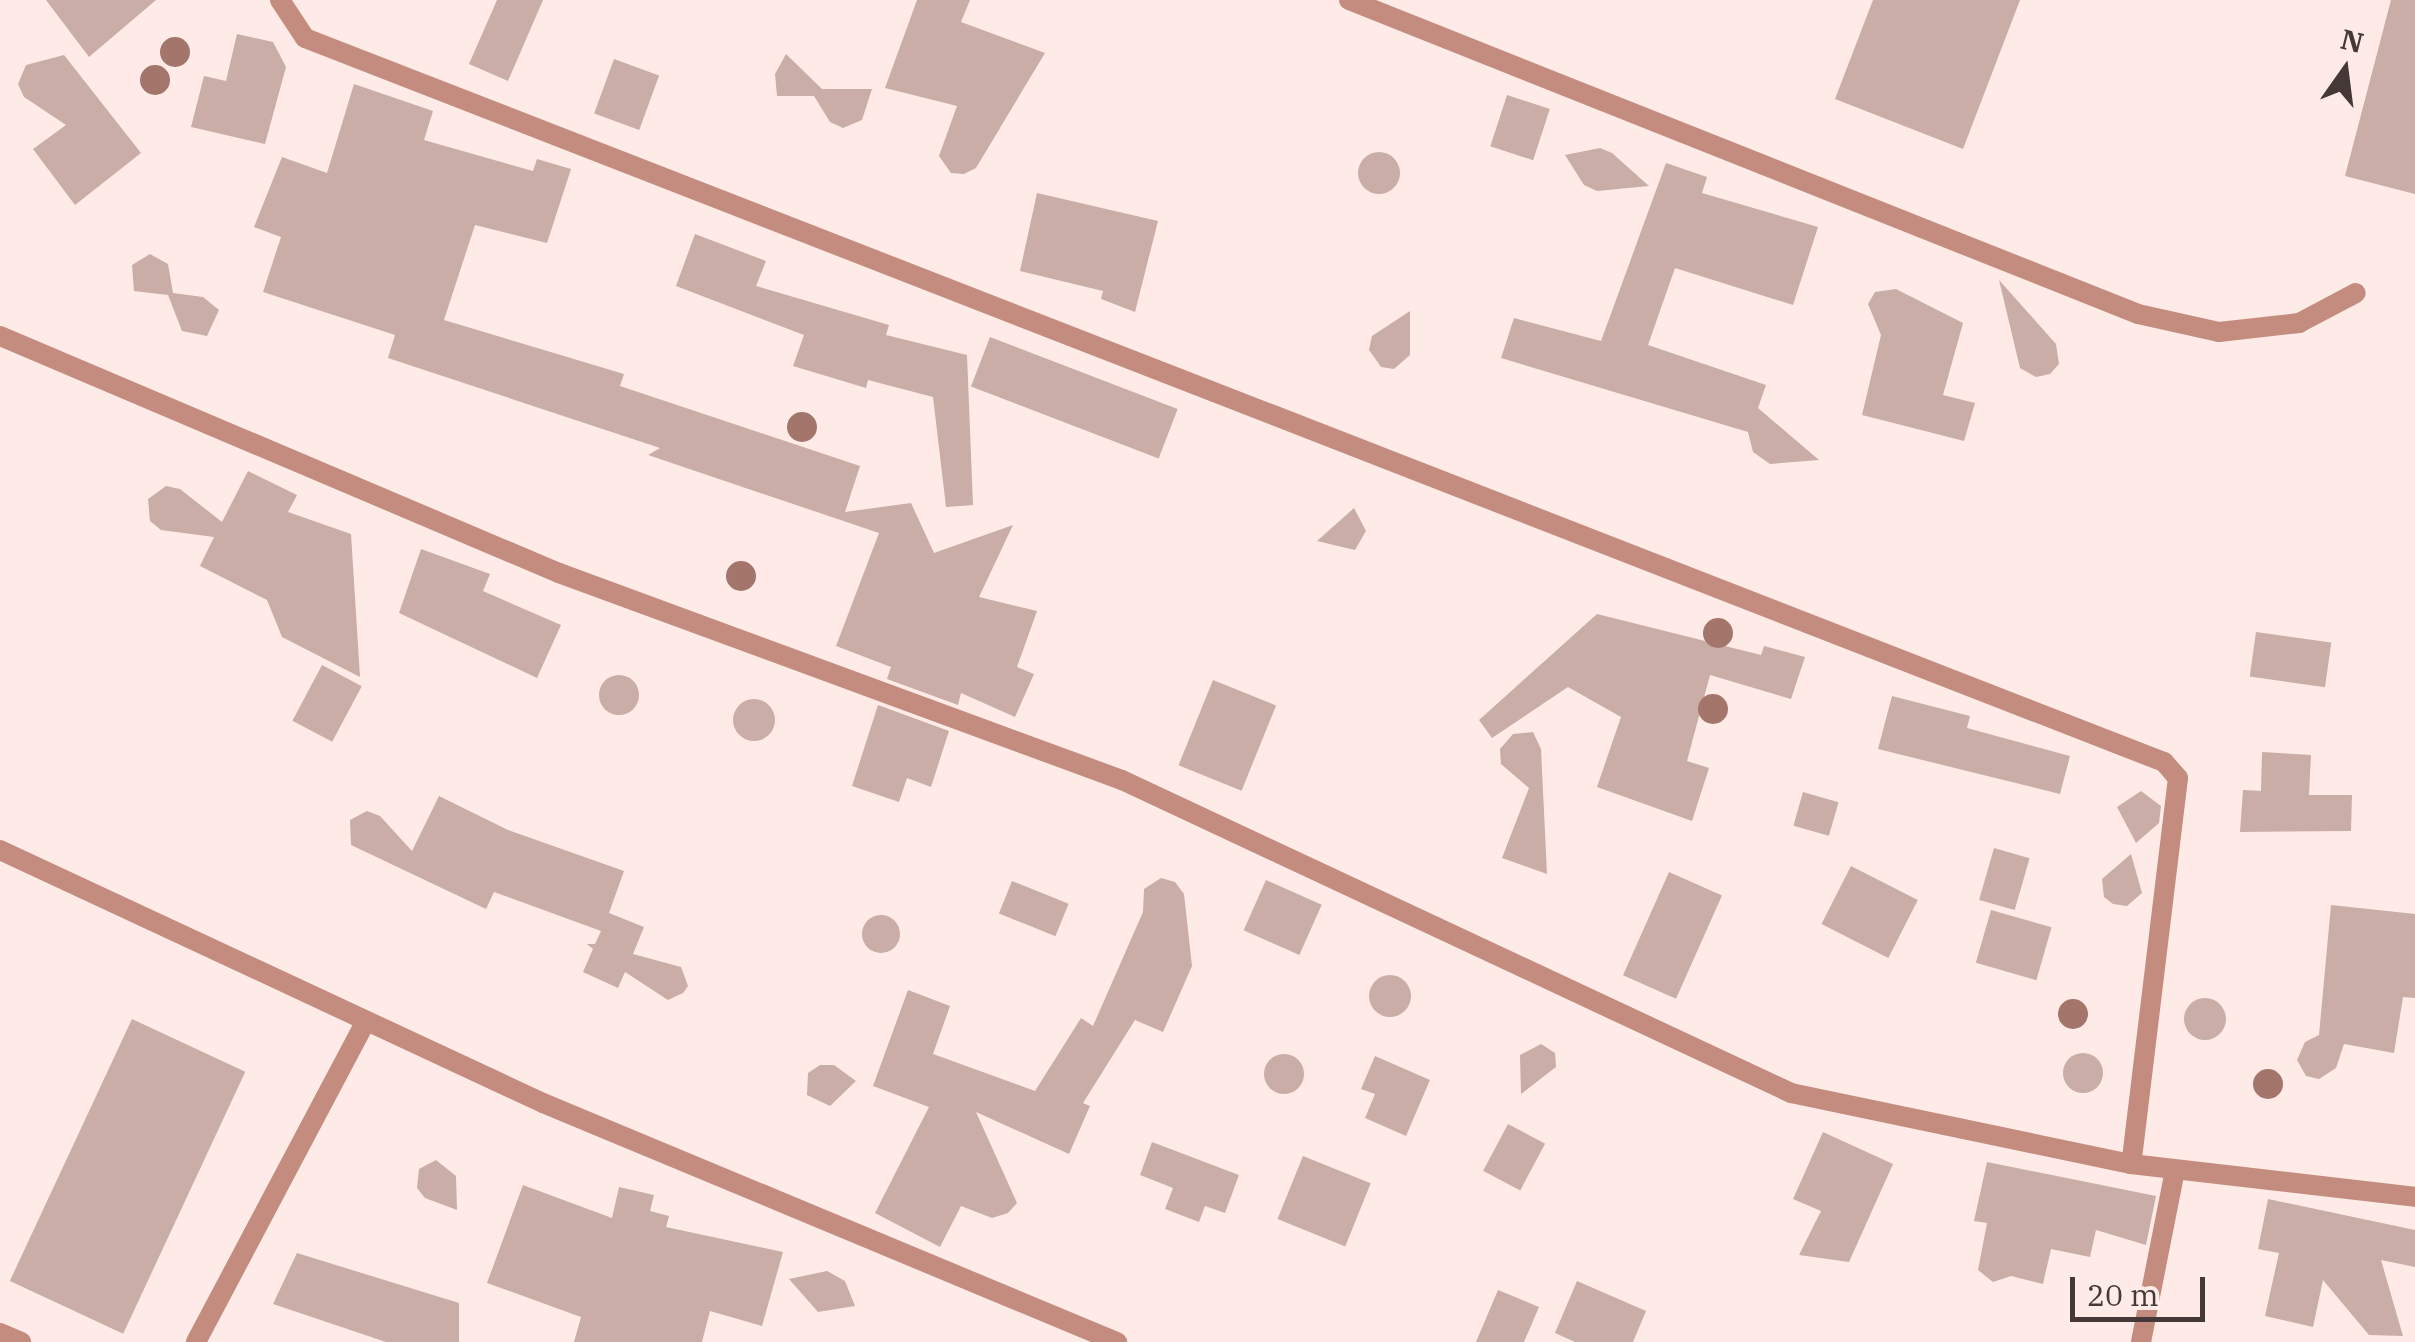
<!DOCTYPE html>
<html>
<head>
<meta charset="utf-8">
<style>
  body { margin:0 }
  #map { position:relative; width:2415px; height:1342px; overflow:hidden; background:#feebe7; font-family:"IBM Plex Serif",serif }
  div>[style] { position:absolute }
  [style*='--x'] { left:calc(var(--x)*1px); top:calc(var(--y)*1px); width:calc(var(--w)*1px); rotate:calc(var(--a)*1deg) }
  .building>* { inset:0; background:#caada6; transform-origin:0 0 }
  .round { border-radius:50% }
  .street>* { height:20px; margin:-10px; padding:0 10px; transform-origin:10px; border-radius:10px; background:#c38c7e }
  .trees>* { width:30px; height:30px; margin:-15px; border-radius:50%; background:#a3756b }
  span { translate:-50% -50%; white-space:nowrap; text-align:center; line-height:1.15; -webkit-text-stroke:10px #feebe7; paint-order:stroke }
  .north { position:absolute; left:2295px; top:20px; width:100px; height:100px; -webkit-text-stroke:8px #feebe7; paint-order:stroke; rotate:14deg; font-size:28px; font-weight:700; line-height:40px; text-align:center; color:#453937 }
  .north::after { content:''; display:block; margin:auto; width:35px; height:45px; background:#453937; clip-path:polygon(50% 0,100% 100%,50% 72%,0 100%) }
  .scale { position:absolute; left:2070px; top:1277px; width:135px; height:45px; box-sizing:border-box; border:5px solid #453937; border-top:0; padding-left:12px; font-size:30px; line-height:35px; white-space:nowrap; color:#453937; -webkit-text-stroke:8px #feebe7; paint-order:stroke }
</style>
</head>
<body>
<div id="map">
  <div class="building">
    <div style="clip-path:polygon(46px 0,156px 0,89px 57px)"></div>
    <div style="clip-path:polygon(497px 0,543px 0,508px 81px,469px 64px)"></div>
    <div style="clip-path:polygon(917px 0,970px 0,961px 22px,1045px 53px,976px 168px,964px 174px,951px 173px,939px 156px,957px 106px,885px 88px)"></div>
    <div style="clip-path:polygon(1873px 0,2020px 0,1963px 149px,1835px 99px)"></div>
    <div style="clip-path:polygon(2391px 0,2415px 0,2415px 194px,2345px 176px)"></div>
    <div style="clip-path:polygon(237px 34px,273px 42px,286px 67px,265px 144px,191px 127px,204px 76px,226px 81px)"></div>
    <div style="clip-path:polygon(786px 54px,822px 89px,872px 89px,862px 120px,843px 128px,830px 122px,814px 96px,777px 96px,775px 74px)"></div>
    <div style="clip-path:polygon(64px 55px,141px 153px,75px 205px,33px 149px,66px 125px,24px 97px,18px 84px,26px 65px)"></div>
    <div style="left:614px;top:59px;width:48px;height:58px;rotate:20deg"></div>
    <div style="clip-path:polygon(354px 84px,433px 111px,424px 140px,533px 171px,537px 159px,571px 169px,547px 243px,475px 225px,444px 320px,624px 374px,620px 386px,860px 466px,845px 512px,911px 503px,934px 553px,1013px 525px,979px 597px,1037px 611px,1017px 667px,1034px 674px,1015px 717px,961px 693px,958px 705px,887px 679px,891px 667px,836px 646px,879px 533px,648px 455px,660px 448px,388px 358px,395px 335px,263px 292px,281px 237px,254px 227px,282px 157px,327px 173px)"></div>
    <div style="left:1507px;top:95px;width:45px;height:54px;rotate:18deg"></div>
    <div style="clip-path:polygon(1600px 148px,1612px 153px,1649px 186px,1597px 191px,1584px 185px,1565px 155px)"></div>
    <div class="round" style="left:1358px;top:152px;width:42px;height:42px"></div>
    <div style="clip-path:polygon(1666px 163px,1707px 177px,1702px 193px,1818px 227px,1793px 305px,1675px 268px,1648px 345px,1766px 385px,1758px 408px,1819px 460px,1770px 464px,1753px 452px,1748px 432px,1501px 358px,1514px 318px,1601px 341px)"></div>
    <div style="clip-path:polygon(1037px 193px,1158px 221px,1135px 312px,1101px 299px,1103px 291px,1020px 271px)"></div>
    <div style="clip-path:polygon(695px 234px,766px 261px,756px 286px,889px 325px,886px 335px,967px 355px,973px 505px,946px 507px,933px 397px,868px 380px,866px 388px,793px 366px,804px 335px,676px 286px)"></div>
    <div style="clip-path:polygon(150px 254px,168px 264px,173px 293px,203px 297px,219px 310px,207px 336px,182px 331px,168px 295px,134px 291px,132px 265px)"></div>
    <div style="clip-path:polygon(1999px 280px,2056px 344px,2059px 364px,2050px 374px,2036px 377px,2020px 368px)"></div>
    <div style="clip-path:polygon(1896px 289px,1963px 323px,1943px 395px,1975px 403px,1964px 441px,1862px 415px,1881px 335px,1868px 304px,1875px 292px)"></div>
    <div style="clip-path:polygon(1410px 311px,1410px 355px,1394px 369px,1381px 367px,1369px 350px,1372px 336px)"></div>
    <div style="left:990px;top:337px;width:201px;height:53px;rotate:21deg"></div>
    <div style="clip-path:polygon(248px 471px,297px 495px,288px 512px,351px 534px,360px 677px,282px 637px,267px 600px,200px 566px,214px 537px,161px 530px,150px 521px,148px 499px,166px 486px,180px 489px,222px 522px)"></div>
    <div style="clip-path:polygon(1354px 508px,1366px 531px,1355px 550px,1317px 541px)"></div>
    <div style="clip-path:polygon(421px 549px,490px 574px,483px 591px,561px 625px,537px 678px,399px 613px)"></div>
    <div style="clip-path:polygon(1597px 614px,1761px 655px,1764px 646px,1805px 657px,1791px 699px,1710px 675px,1687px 761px,1709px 768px,1692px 821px,1597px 787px,1621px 717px,1568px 687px,1492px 738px,1479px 720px)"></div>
    <div style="left:2256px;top:632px;width:76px;height:45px;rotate:8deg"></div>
    <div style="left:322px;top:665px;width:45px;height:63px;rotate:28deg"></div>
    <div class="round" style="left:599px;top:675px;width:40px;height:40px"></div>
    <div style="left:1213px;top:680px;width:68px;height:92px;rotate:22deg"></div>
    <div style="clip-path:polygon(1892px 696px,1970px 716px,1967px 728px,2070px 756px,2060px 794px,1878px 749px)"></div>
    <div class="round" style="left:733px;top:699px;width:42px;height:42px"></div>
    <div style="clip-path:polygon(878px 705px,949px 731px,931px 787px,907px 778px,899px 802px,852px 786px)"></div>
    <div style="clip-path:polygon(1533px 732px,1541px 749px,1547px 874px,1502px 858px,1529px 788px,1501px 764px,1500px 749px,1513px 734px)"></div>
    <div style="clip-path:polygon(2262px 752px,2311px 755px,2309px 795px,2352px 795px,2351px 831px,2240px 832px,2243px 790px,2261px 791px)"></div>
    <div style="clip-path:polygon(2141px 791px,2161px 806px,2159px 823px,2136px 843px,2117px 807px)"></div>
    <div style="left:1803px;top:792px;width:37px;height:35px;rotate:16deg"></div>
    <div style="clip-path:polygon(439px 796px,508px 830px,624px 871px,609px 913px,644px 927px,633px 954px,681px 967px,688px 986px,683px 993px,668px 1000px,625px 972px,618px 988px,583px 972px,593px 949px,587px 944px,595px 944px,601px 931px,494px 892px,486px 909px,351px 845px,350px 820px,367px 811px,380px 816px,412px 851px)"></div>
    <div style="left:1994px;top:848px;width:37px;height:54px;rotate:16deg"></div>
    <div style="clip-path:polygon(2131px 854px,2142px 893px,2127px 906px,2113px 904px,2104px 897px,2102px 879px)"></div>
    <div style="left:1851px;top:866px;width:75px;height:65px;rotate:27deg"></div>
    <div style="left:1669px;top:872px;width:58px;height:113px;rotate:24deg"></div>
    <div style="clip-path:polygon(1161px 878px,1175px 882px,1184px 894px,1192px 966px,1163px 1032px,1135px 1020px,1083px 1103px,1090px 1106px,1069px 1154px,976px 1112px,1017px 1203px,1008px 1213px,992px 1218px,961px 1206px,940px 1247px,875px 1213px,929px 1107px,873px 1086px,908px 990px,950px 1006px,933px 1054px,1035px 1091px,1081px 1018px,1093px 1026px,1143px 912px,1144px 889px)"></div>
    <div style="left:1266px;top:880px;width:61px;height:55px;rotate:24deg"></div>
    <div style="left:1012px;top:881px;width:61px;height:35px;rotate:22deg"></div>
    <div style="clip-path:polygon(2331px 905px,2415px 914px,2415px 998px,2403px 997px,2394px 1053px,2344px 1044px,2336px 1068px,2319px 1079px,2306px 1076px,2297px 1060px,2305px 1042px,2319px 1035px)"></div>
    <div style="left:1991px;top:910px;width:63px;height:55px;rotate:16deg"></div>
    <div class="round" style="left:862px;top:915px;width:38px;height:38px"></div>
    <div class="round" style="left:1369px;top:975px;width:42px;height:42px"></div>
    <div class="round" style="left:2184px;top:998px;width:42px;height:42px"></div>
    <div style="left:132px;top:1019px;width:125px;height:289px;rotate:25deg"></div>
    <div style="clip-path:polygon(1541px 1044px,1555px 1053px,1556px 1067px,1521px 1094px,1520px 1055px)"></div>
    <div class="round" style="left:2063px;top:1053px;width:40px;height:40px"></div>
    <div class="round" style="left:1264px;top:1054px;width:40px;height:40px"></div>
    <div style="clip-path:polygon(1375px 1056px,1430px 1080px,1406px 1136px,1365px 1118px,1375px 1094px,1361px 1089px)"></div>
    <div style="clip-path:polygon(820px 1065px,834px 1065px,856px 1081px,830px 1106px,807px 1095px,808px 1073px)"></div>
    <div style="left:1508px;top:1124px;width:42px;height:53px;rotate:28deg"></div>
    <div style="clip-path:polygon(1823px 1132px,1893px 1164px,1849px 1262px,1799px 1255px,1821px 1211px,1793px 1199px)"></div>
    <div style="clip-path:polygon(1152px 1142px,1239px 1175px,1225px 1213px,1205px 1206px,1199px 1222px,1165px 1209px,1173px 1188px,1140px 1175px)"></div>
    <div style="left:1303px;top:1156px;width:73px;height:68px;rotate:22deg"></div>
    <div style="clip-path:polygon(436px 1160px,456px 1176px,457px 1210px,425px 1198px,417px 1188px,419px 1169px)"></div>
    <div style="clip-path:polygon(1987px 1162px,2156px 1196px,2146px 1245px,2096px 1230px,2090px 1257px,2051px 1249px,2043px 1284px,2011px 1276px,1993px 1282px,1978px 1270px,1987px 1223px,1974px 1221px)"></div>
    <div style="clip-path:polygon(523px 1185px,612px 1218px,619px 1187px,654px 1195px,650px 1211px,669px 1216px,666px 1227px,783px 1252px,762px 1326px,710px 1311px,702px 1342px,574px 1342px,581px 1317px,487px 1283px)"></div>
    <div style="clip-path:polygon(2268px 1199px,2415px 1230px,2415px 1267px,2381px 1260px,2403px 1336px,2369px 1335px,2323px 1280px,2313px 1327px,2265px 1316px,2279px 1253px,2258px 1249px)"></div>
    <div style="clip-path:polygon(297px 1253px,459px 1303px,459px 1342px,386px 1342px,273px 1304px)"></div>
    <div style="clip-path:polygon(827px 1271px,845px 1281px,855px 1306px,818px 1312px,789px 1279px)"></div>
    <div style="clip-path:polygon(1577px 1281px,1646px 1311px,1633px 1342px,1575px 1342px,1555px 1333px)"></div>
    <div style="clip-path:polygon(1498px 1290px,1539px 1307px,1524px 1342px,1476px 1342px)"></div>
  </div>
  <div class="street">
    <div style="--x:280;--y:0;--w:45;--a:56.7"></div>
    <div style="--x:305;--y:38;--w:1995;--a:21.28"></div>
    <div style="--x:2164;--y:762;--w:21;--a:49"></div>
    <div style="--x:2178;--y:778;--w:389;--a:96.9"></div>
    <div style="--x:1349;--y:0;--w:849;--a:21.7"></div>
    <div style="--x:2138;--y:314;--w:83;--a:12.5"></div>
    <div style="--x:2219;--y:332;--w:81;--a:-6.4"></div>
    <div style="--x:2299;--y:323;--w:64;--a:-27.8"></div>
    <div style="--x:0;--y:336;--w:607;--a:22.98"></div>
    <div style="--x:559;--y:573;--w:600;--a:20.19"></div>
    <div style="--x:1122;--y:780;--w:739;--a:25.07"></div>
    <div style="--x:1791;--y:1093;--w:347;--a:11.8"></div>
    <div style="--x:2131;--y:1164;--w:286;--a:6.6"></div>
    <div style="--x:0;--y:850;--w:599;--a:24.98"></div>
    <div style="--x:543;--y:1103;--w:622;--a:22.61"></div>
    <div style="--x:0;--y:1333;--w:23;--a:23"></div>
    <div style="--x:196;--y:1342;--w:363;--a:-62.1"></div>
    <div style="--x:2141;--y:1342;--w:175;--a:-78.8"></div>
  </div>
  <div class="trees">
    <div style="left:175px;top:52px"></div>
    <div style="left:155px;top:80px"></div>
    <div style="left:802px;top:427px"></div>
    <div style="left:741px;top:576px"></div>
    <div style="left:1718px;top:633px"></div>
    <div style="left:1713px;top:709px"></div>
    <div style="left:2073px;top:1014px"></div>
    <div style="left:2268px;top:1084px"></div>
  </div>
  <div class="north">N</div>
  <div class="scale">20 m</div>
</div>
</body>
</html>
